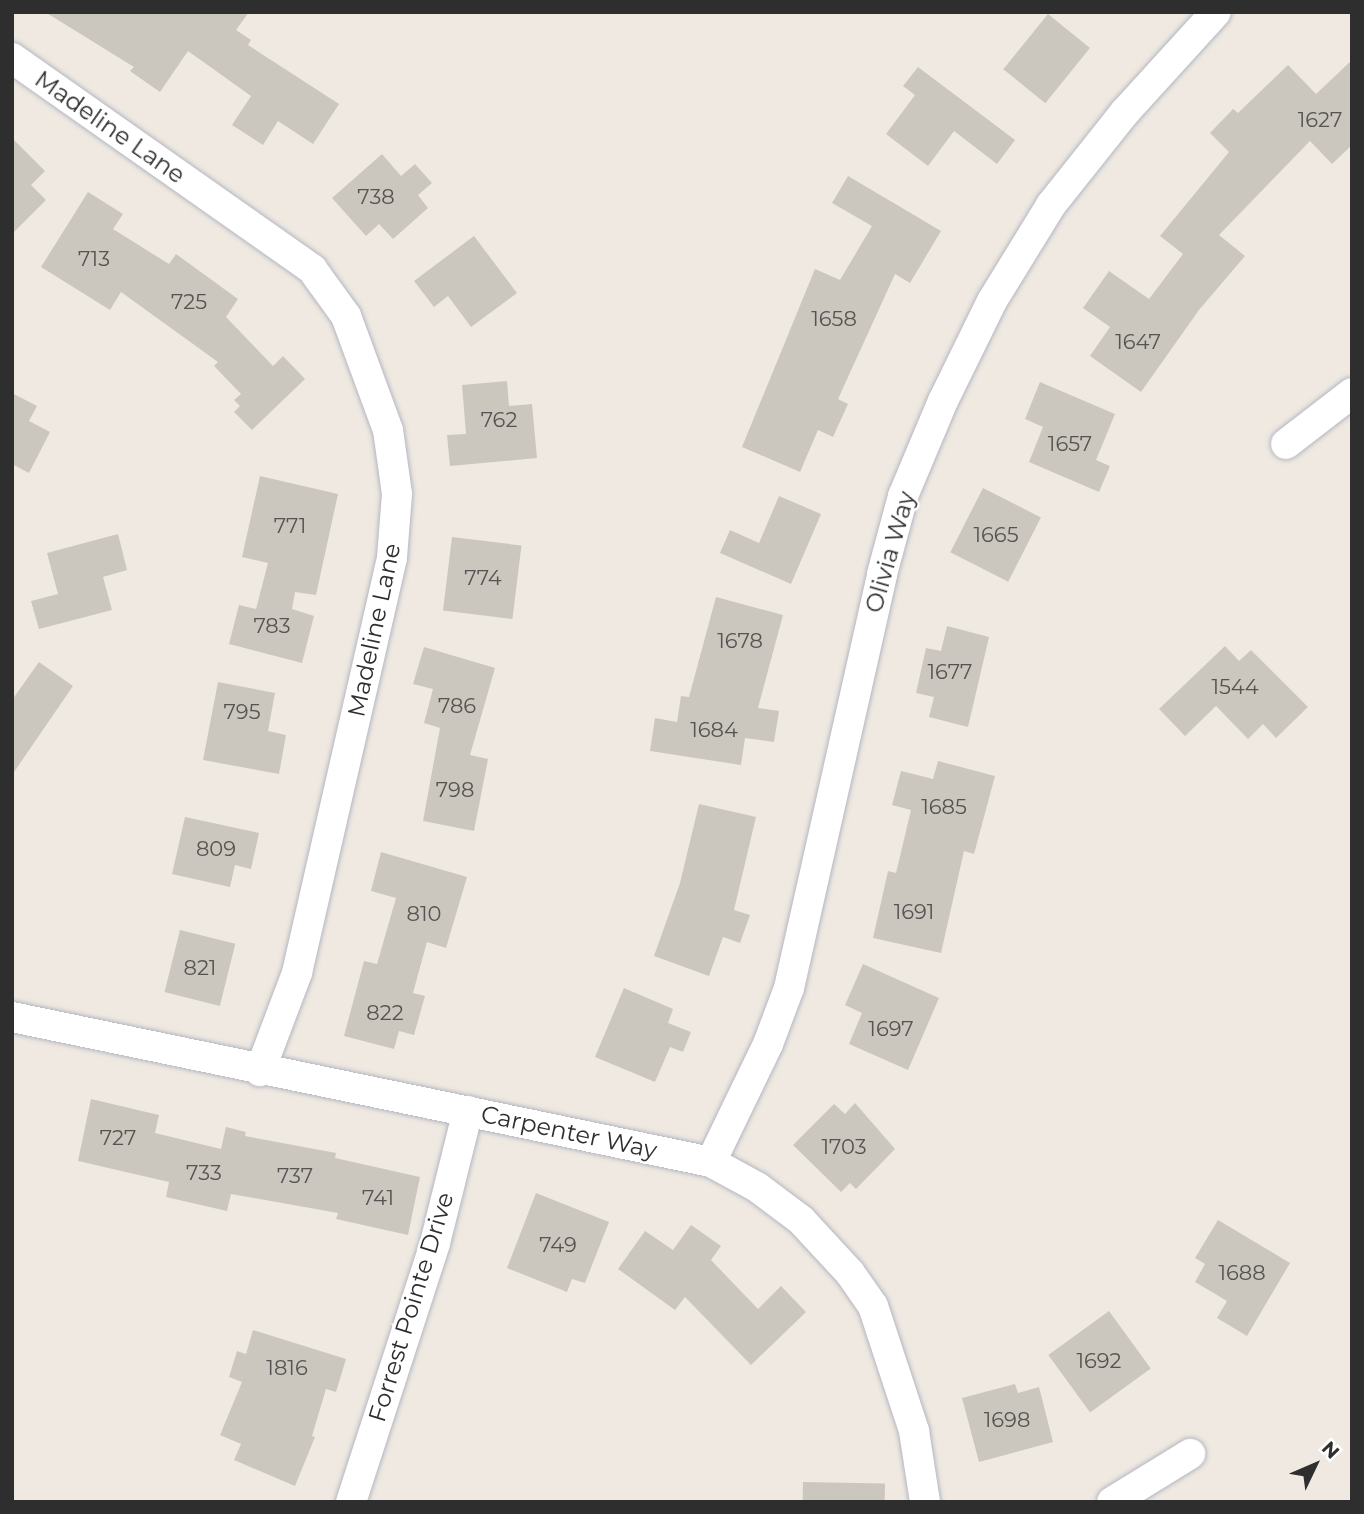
<!DOCTYPE html>
<html>
<head>
<meta charset="utf-8">
<style>
  body { margin:0 }
  #map { position:relative; width:1364px; height:1514px; overflow:hidden; background:#efe9e1; font-family:Montserrat,sans-serif }
  div>[style] { position:absolute }
  [style*='--x'] { left:calc(var(--x)*1px); top:calc(var(--y)*1px); width:calc(var(--w)*1px); rotate:calc(var(--a)*1deg) }
  .building>* { inset:0; background:#cbc7bf; transform-origin:0 0 }
  .roads { filter:drop-shadow(0 0 2px #b4b7c1) drop-shadow(0 0 2px #b4b7c1) }
  .minor>* { height:30px; margin:-15px; padding:0 15px; transform-origin:15px; border-radius:15px; background:#fff }
  span { translate:-50% -50%; white-space:nowrap; text-align:center; line-height:1.15; -webkit-text-stroke:5px #fff; paint-order:stroke }
  .number-label { font-size:21px; color:#555452 }
  .number-label span { -webkit-text-stroke-width:0 }
  .street-label { font-size:24px; color:#2e2e2e }
  .frame { position:absolute; inset:0; border:14px solid #2e2e2e; pointer-events:none }
  .north { position:absolute; left:1280px; top:1430px; width:70px; height:70px; -webkit-text-stroke:5px #fff; paint-order:stroke; rotate:46deg; font-size:19px; font-weight:700; line-height:28px; text-align:center; color:#2e2e2e }
  .north::after { content:''; display:block; margin:auto; width:24px; height:32px; background:#2e2e2e; clip-path:polygon(50% 0,100% 100%,50% 72%,0 100%) }
</style>
</head>
<body>
<div id="map">
  <div class="building">
    <div style="clip-path:polygon(45px 12px,249px 12px,236px 30px,251px 40px,248px 45px,339px 104px,313px 144px,278px 121px,263px 145px,232px 125px,251px 96px,188px 51px,160px 92px,130px 71px,134px 67px)"></div>
    <div style="left:1048px;top:14px;width:54px;height:71px;rotate:39deg"></div>
    <div style="clip-path:polygon(1352px 60px,1352px 145px,1332px 164px,1310px 141px,1219px 235px,1245px 256px,1199px 310px,1141px 392px,1090px 356px,1110px 327px,1083px 308px,1109px 271px,1149px 299px,1183px 254px,1160px 236px,1229px 152px,1210px 133px,1233px 109px,1238px 113px,1288px 65px,1316px 94px)"></div>
    <div style="clip-path:polygon(918px 67px,1015px 140px,997px 164px,954px 131px,928px 166px,886px 134px,915px 95px,903px 86px)"></div>
    <div style="clip-path:polygon(12px 138px,45px 171px,31px 185px,46px 200px,12px 234px)"></div>
    <div style="clip-path:polygon(382px 154px,401px 176px,415px 164px,432px 183px,418px 195px,428px 208px,393px 239px,379px 224px,366px 236px,332px 198px)"></div>
    <div style="clip-path:polygon(848px 176px,941px 231px,910px 283px,895px 274px,838px 399px,848px 404px,833px 437px,818px 430px,800px 472px,742px 447px,815px 269px,840px 280px,872px 226px,832px 203px)"></div>
    <div style="clip-path:polygon(88px 192px,123px 214px,113px 229px,169px 264px,176px 254px,238px 299px,226px 317px,273px 366px,283px 356px,305px 379px,252px 430px,234px 412px,240px 406px,234px 400px,241px 394px,214px 366px,218px 362px,121px 292px,110px 310px,41px 267px)"></div>
    <div style="clip-path:polygon(474px 236px,517px 293px,471px 327px,448px 296px,434px 307px,414px 281px)"></div>
    <div style="clip-path:polygon(507px 381px,509px 406px,532px 404px,537px 458px,450px 466px,447px 435px,466px 434px,462px 385px)"></div>
    <div style="clip-path:polygon(1040px 382px,1115px 414px,1096px 460px,1110px 466px,1099px 492px,1029px 462px,1043px 427px,1025px 419px)"></div>
    <div style="clip-path:polygon(12px 393px,37px 406px,29px 421px,50px 432px,29px 473px,12px 464px)"></div>
    <div style="clip-path:polygon(260px 476px,338px 494px,316px 595px,295px 592px,292px 609px,314px 616px,302px 663px,229px 644px,239px 605px,256px 609px,268px 563px,242px 557px)"></div>
    <div style="left:983px;top:488px;width:65px;height:72px;rotate:27deg"></div>
    <div style="clip-path:polygon(779px 496px,821px 514px,791px 584px,720px 553px,730px 530px,759px 543px)"></div>
    <div style="clip-path:polygon(118px 534px,127px 570px,103px 577px,112px 610px,39px 629px,31px 601px,58px 594px,47px 553px)"></div>
    <div style="left:452px;top:537px;width:70px;height:74px;rotate:7deg"></div>
    <div style="clip-path:polygon(716px 597px,783px 615px,758px 708px,779px 711px,774px 742px,745px 738px,741px 765px,650px 751px,655px 718px,677px 722px,681px 696px,689px 697px)"></div>
    <div style="clip-path:polygon(947px 626px,989px 637px,968px 727px,929px 717px,934px 697px,916px 693px,926px 648px,941px 651px)"></div>
    <div style="clip-path:polygon(1225px 646px,1239px 661px,1251px 650px,1308px 707px,1276px 738px,1263px 724px,1248px 739px,1216px 706px,1185px 736px,1159px 709px)"></div>
    <div style="clip-path:polygon(424px 647px,495px 668px,470px 755px,488px 759px,474px 831px,423px 821px,440px 728px,424px 723px,433px 689px,413px 684px)"></div>
    <div style="clip-path:polygon(39px 662px,73px 686px,12px 775px,12px 700px)"></div>
    <div style="clip-path:polygon(218px 682px,275px 693px,268px 731px,286px 735px,279px 774px,203px 760px)"></div>
    <div style="clip-path:polygon(938px 761px,995px 776px,974px 854px,964px 851px,941px 953px,873px 938px,888px 871px,896px 873px,911px 810px,892px 805px,901px 771px,933px 779px)"></div>
    <div style="clip-path:polygon(699px 804px,756px 817px,734px 910px,750px 915px,740px 943px,723px 937px,709px 976px,654px 956px,680px 883px)"></div>
    <div style="clip-path:polygon(185px 817px,259px 833px,251px 869px,235px 865px,230px 887px,172px 874px)"></div>
    <div style="clip-path:polygon(381px 852px,467px 877px,446px 948px,427px 942px,413px 993px,425px 996px,414px 1035px,399px 1031px,394px 1049px,344px 1036px,364px 961px,377px 964px,396px 898px,371px 891px)"></div>
    <div style="left:180px;top:930px;width:57px;height:64px;rotate:14deg"></div>
    <div style="clip-path:polygon(863px 964px,939px 998px,908px 1070px,849px 1044px,862px 1013px,845px 1005px)"></div>
    <div style="clip-path:polygon(624px 988px,673px 1009px,668px 1023px,691px 1032px,683px 1052px,670px 1047px,655px 1082px,595px 1057px)"></div>
    <div style="clip-path:polygon(91px 1099px,159px 1115px,155px 1133px,221px 1149px,226px 1127px,246px 1132px,245px 1136px,336px 1153px,335px 1158px,420px 1177px,408px 1235px,336px 1219px,338px 1213px,231px 1194px,227px 1211px,166px 1197px,169px 1182px,78px 1161px)"></div>
    <div style="clip-path:polygon(855px 1103px,895px 1149px,856px 1189px,850px 1183px,841px 1192px,793px 1145px,834px 1104px,845px 1114px)"></div>
    <div style="clip-path:polygon(536px 1193px,609px 1222px,585px 1283px,572px 1279px,567px 1292px,507px 1268px)"></div>
    <div style="clip-path:polygon(1218px 1220px,1290px 1263px,1247px 1336px,1217px 1318px,1227px 1301px,1195px 1282px,1205px 1264px,1195px 1258px)"></div>
    <div style="clip-path:polygon(691px 1225px,721px 1246px,711px 1260px,758px 1309px,781px 1286px,806px 1312px,751px 1365px,685px 1297px,675px 1310px,618px 1269px,645px 1231px,673px 1250px)"></div>
    <div style="left:1109px;top:1311px;width:71px;height:75px;rotate:54deg"></div>
    <div style="clip-path:polygon(253px 1330px,346px 1359px,336px 1392px,326px 1389px,312px 1436px,315px 1437px,295px 1486px,234px 1460px,241px 1444px,220px 1435px,242px 1382px,229px 1377px,237px 1351px,246px 1354px)"></div>
    <div style="clip-path:polygon(1015px 1384px,1018px 1393px,1039px 1387px,1053px 1442px,979px 1462px,962px 1398px)"></div>
    <div style="left:803px;top:1482px;width:82px;height:20px;rotate:1deg"></div>
  </div>
  <div class="roads">
    <div class="minor">
      <div style="--x:12;--y:58;--w:367;--a:35.1"></div>
      <div style="--x:312;--y:269;--w:58;--a:54.1"></div>
      <div style="--x:346;--y:316;--w:121;--a:69.8"></div>
      <div style="--x:388;--y:430;--w:65;--a:82"></div>
      <div style="--x:397;--y:494;--w:64;--a:94.5"></div>
      <div style="--x:392;--y:558;--w:426;--a:102.9"></div>
      <div style="--x:297;--y:973;--w:105;--a:110.7"></div>
      <div style="--x:1286;--y:444;--w:83;--a:-37.7"></div>
      <div style="--x:12;--y:1017;--w:714;--a:11.72"></div>
      <div style="--x:711;--y:1162;--w:52;--a:28.5"></div>
      <div style="--x:757;--y:1187;--w:55;--a:36.9"></div>
      <div style="--x:801;--y:1220;--w:72;--a:47.2"></div>
      <div style="--x:850;--y:1273;--w:40;--a:55.1"></div>
      <div style="--x:873;--y:1306;--w:132;--a:71.8"></div>
      <div style="--x:914;--y:1431;--w:72;--a:81.2"></div>
      <div style="--x:711;--y:1162;--w:131;--a:-64.2"></div>
      <div style="--x:768;--y:1044;--w:60;--a:-69.4"></div>
      <div style="--x:789;--y:988;--w:424;--a:-77.3"></div>
      <div style="--x:882;--y:574;--w:81;--a:-74.9"></div>
      <div style="--x:903;--y:496;--w:103;--a:-67.2"></div>
      <div style="--x:943;--y:401;--w:111;--a:-63.9"></div>
      <div style="--x:992;--y:301;--w:113;--a:-58.4"></div>
      <div style="--x:1051;--y:205;--w:119;--a:-51.5"></div>
      <div style="--x:1125;--y:112;--w:135;--a:-47.7"></div>
      <div style="--x:351;--y:1502;--w:272;--a:-72"></div>
      <div style="--x:435;--y:1243;--w:136;--a:-76"></div>
      <div style="--x:1112;--y:1502;--w:92;--a:-31.6"></div>
    </div>
  </div>
  <div class="number-label">
    <span style="left:1320px;top:120px">1627</span>
    <span style="left:376px;top:197px">738</span>
    <span style="left:94px;top:259px">713</span>
    <span style="left:189px;top:302px">725</span>
    <span style="left:834px;top:319px">1658</span>
    <span style="left:1138px;top:342px">1647</span>
    <span style="left:499px;top:420px">762</span>
    <span style="left:1070px;top:444px">1657</span>
    <span style="left:290px;top:526px">771</span>
    <span style="left:996px;top:535px">1665</span>
    <span style="left:483px;top:578px">774</span>
    <span style="left:272px;top:626px">783</span>
    <span style="left:740px;top:641px">1678</span>
    <span style="left:950px;top:672px">1677</span>
    <span style="left:1235px;top:687px">1544</span>
    <span style="left:457px;top:706px">786</span>
    <span style="left:242px;top:712px">795</span>
    <span style="left:714px;top:730px">1684</span>
    <span style="left:455px;top:790px">798</span>
    <span style="left:944px;top:807px">1685</span>
    <span style="left:216px;top:849px">809</span>
    <span style="left:914px;top:912px">1691</span>
    <span style="left:424px;top:914px">810</span>
    <span style="left:200px;top:968px">821</span>
    <span style="left:385px;top:1013px">822</span>
    <span style="left:891px;top:1029px">1697</span>
    <span style="left:118px;top:1138px">727</span>
    <span style="left:844px;top:1147px">1703</span>
    <span style="left:204px;top:1173px">733</span>
    <span style="left:295px;top:1176px">737</span>
    <span style="left:378px;top:1198px">741</span>
    <span style="left:558px;top:1245px">749</span>
    <span style="left:1242px;top:1273px">1688</span>
    <span style="left:1099px;top:1361px">1692</span>
    <span style="left:287px;top:1368px">1816</span>
    <span style="left:1007px;top:1420px">1698</span>
  </div>
  <div class="street-label">
    <span style="left:110px;top:127px;rotate:35deg">Madeline Lane</span>
    <span style="left:890px;top:552px;rotate:-74deg">Olivia Way</span>
    <span style="left:374px;top:630px;rotate:-78deg">Madeline Lane</span>
    <span style="left:569px;top:1132px;rotate:12deg">Carpenter Way</span>
    <span style="left:411px;top:1307px;rotate:-73deg">Forrest Pointe Drive</span>
  </div>
  <div class="frame"></div>
  <div class="north">N</div>
</div>
</body>
</html>
